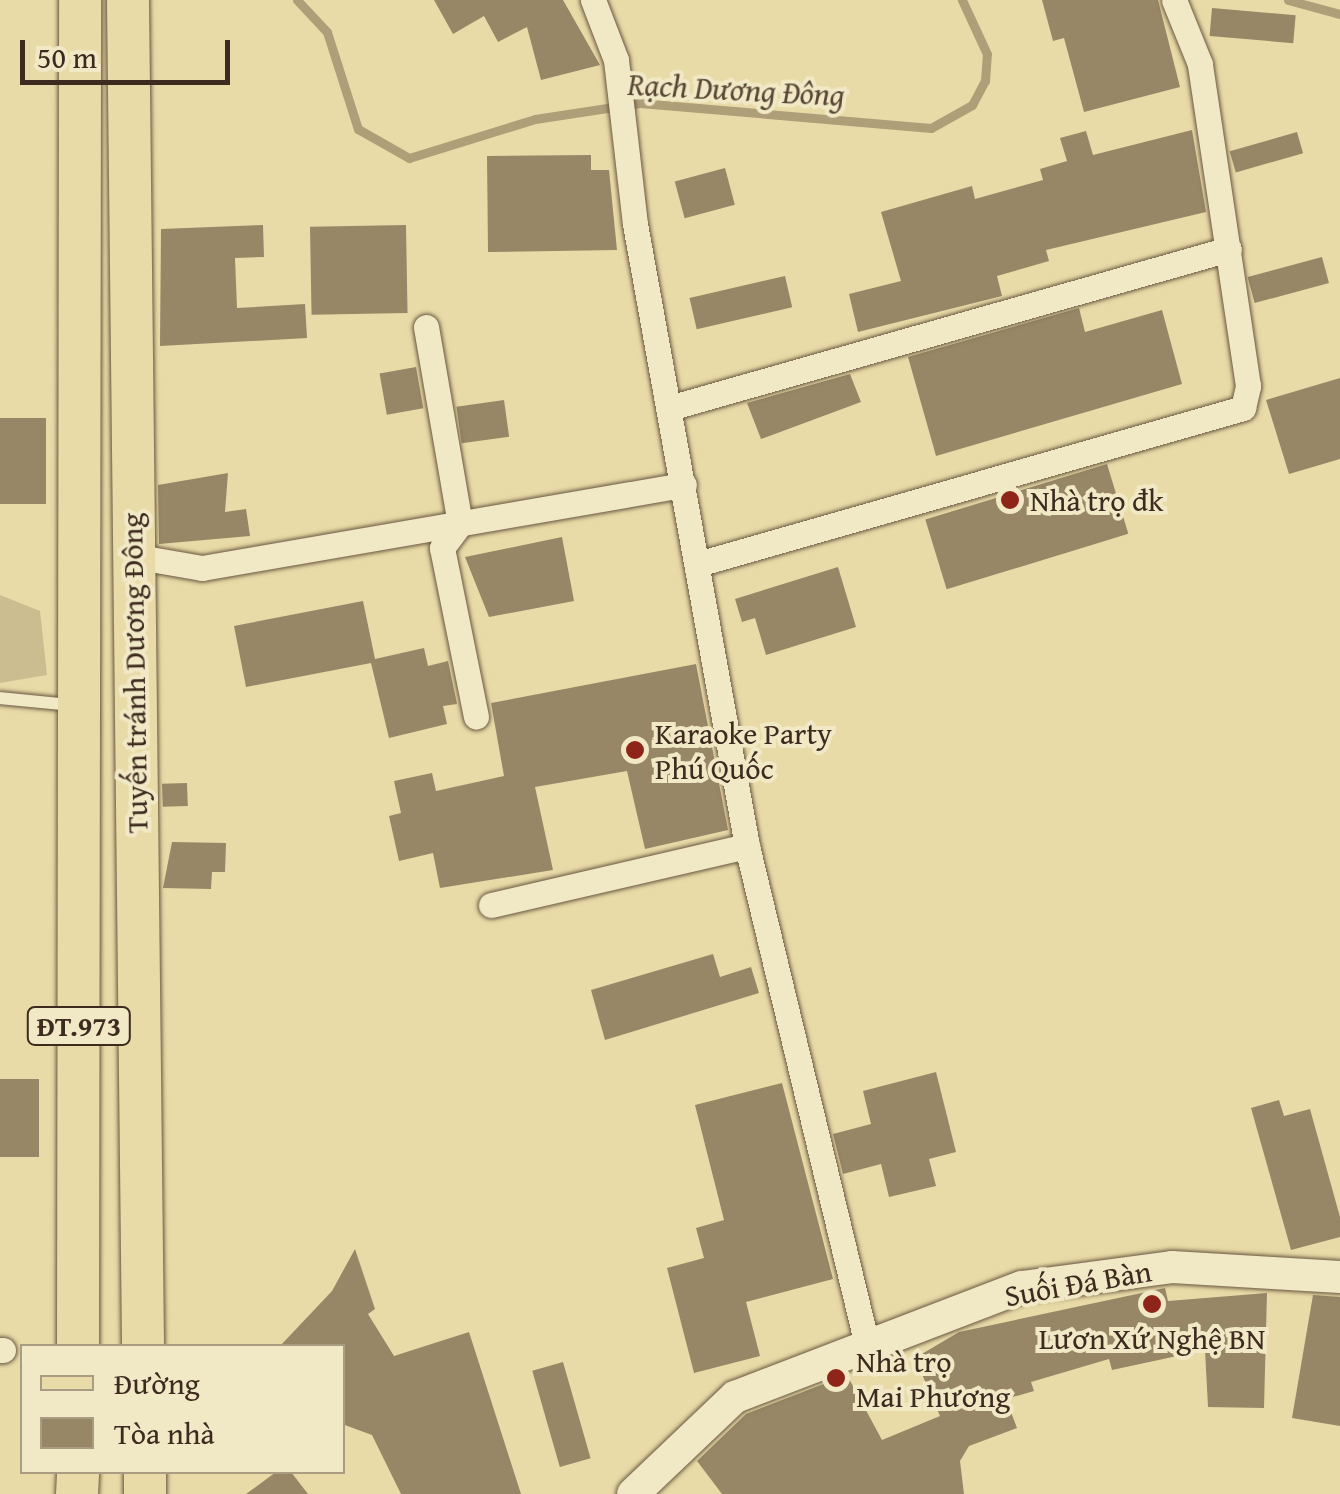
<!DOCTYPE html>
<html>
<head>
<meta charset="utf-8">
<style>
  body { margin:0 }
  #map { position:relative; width:1340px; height:1494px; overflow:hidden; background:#e9dba7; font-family:"Gentium Book Plus",serif }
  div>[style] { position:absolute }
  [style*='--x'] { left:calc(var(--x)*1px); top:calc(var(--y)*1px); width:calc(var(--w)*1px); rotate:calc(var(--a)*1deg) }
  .green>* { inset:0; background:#ccbd90 }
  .stream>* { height:9px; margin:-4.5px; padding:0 4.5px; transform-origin:4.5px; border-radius:4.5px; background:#af9f79 }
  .building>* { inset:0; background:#978766; transform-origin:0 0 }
  .roads { filter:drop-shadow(0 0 2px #695741) drop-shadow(0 0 2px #695741) }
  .service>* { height:12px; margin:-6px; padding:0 6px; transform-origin:6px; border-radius:6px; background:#f1e8c6 }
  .minor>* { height:25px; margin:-12.5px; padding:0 12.5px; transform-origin:12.5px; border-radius:12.5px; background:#f1e8c6 }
  .tertiary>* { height:32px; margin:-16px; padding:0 16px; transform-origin:16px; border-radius:16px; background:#f1e8c6 }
  .primary>* { height:42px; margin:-21px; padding:0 21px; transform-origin:21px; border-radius:21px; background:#e9dba7 }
  .dots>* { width:28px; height:28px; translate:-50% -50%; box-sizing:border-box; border:5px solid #f1e8c6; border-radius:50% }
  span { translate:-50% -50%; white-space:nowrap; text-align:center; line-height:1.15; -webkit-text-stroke:8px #f1e8c6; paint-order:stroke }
  .shield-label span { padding:2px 8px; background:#f1e8c6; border:2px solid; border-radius:8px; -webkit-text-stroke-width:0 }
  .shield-label { font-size:28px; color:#3e2b1f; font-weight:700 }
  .poi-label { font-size:30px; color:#3e2b1f }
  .left { translate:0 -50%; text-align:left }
  .street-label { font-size:30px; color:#3e2b1f }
  .water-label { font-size:32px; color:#5a4836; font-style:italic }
  .legend { position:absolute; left:20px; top:1344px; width:325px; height:130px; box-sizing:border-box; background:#f1e8c6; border:2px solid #a99c83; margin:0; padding:12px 18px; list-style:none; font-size:30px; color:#3e2b1f }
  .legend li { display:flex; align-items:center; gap:20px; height:50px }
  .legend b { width:50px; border:2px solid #a99c83 }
  .scale { position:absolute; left:20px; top:40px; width:210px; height:45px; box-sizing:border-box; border:5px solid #3e2b1f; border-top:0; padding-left:12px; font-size:30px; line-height:35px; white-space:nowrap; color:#3e2b1f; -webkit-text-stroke:8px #f1e8c6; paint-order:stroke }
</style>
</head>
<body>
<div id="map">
  <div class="green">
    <div style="clip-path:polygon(0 595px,40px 611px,47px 675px,0 683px)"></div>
  </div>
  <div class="stream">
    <div style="--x:297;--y:0;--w:44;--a:46.8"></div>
    <div style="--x:327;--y:32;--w:102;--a:72.3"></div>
    <div style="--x:358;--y:129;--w:59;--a:29.6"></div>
    <div style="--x:409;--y:158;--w:132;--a:-17.2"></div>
    <div style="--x:535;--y:119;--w:106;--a:-8.7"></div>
    <div style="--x:640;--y:103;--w:292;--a:4.9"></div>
    <div style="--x:931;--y:128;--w:47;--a:-29.3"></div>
    <div style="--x:972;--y:105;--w:27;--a:-62"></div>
    <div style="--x:985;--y:81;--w:27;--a:-86"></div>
    <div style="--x:987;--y:54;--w:60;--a:-114.8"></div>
    <div style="--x:1288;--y:0;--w:54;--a:15.1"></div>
  </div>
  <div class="building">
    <div style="clip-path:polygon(434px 0,563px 0,600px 65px,541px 80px,527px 27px,498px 42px,484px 16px,453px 34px)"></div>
    <div style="clip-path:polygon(1042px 0,1158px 0,1180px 87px,1084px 112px,1064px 38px,1053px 41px)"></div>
    <div style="left:1212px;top:8px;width:84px;height:28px;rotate:5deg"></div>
    <div style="clip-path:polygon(1192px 130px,1206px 212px,1046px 250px,1049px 261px,997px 276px,1002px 296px,858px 332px,849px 294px,901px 281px,881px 212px,972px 186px,975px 199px,1043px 180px,1040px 169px,1067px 161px,1060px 138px,1086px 131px,1093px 155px)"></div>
    <div style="left:1297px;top:132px;width:22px;height:70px;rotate:74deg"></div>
    <div style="clip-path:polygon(591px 155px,591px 170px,609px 170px,617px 250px,488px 252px,487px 156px)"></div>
    <div style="left:725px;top:168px;width:38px;height:52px;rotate:75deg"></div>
    <div style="clip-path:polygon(263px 225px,264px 257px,235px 258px,237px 308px,305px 304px,307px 338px,160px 346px,161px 229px)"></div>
    <div style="left:406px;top:225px;width:88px;height:96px;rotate:89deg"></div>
    <div style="left:1322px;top:257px;width:27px;height:77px;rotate:75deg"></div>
    <div style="left:785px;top:276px;width:32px;height:98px;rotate:77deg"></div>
    <div style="clip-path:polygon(1079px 308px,1085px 332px,1162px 310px,1182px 384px,936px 456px,908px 357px)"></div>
    <div style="left:416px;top:367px;width:42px;height:37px;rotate:80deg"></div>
    <div style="clip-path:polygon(850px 374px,861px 402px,761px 439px,747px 403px)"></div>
    <div style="clip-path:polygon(1340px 378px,1340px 459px,1289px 474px,1266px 400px)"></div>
    <div style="left:504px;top:400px;width:37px;height:48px;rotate:82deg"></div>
    <div style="left:0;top:418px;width:46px;height:86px"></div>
    <div style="left:1107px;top:464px;width:73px;height:190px;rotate:73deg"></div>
    <div style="clip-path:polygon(228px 473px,225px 512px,246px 509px,250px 536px,159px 544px,158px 485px)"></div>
    <div style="clip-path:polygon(562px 537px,574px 601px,489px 617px,465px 557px)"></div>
    <div style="clip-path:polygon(838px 567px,856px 627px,766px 655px,755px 618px,742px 622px,735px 599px)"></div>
    <div style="clip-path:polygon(363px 601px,375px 659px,424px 648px,428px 666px,448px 661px,457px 704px,443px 706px,447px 724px,389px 738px,371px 663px,246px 687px,234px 626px)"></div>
    <div style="clip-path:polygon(696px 664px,728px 830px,645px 849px,627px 771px,535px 787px,553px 870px,440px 888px,433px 853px,399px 861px,389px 816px,401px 813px,394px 781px,432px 773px,436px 791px,504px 776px,491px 703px)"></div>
    <div style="left:187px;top:783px;width:23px;height:25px;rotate:88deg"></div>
    <div style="clip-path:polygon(172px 842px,226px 843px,225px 872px,212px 872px,211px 889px,163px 888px)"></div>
    <div style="clip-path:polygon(713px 954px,720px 977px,751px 967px,759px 993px,605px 1040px,591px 990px)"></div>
    <div style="clip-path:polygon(936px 1072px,956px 1152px,929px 1159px,936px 1186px,889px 1197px,881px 1164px,843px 1174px,833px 1134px,871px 1124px,863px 1091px)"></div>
    <div style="left:0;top:1079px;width:39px;height:78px"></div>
    <div style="clip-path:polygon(782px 1083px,833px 1279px,746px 1302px,760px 1356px,694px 1373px,667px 1268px,704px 1258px,696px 1228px,724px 1220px,695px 1105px)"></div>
    <div style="clip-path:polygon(1279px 1100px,1284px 1116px,1310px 1109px,1340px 1217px,1340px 1237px,1291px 1250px,1251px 1108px)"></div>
    <div style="clip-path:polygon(355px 1249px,375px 1309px,368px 1314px,394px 1356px,469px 1332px,521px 1494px,401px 1494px,372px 1435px,342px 1424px,342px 1346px,280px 1346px,332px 1291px)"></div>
    <div style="clip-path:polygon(1165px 1288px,1168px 1301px,1267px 1293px,1264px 1408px,1208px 1407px,1205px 1350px,1112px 1370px,1109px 1359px,1031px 1382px,1034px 1391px,1006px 1399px,1017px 1428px,969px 1446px,960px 1461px,964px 1494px,722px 1494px,697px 1461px,746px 1414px,847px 1375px,882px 1440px,940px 1416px,915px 1358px,959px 1332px)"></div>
    <div style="clip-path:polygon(1313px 1295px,1340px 1297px,1340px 1426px,1292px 1418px)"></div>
    <div style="left:563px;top:1362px;width:100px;height:32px;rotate:74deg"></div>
    <div style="clip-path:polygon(276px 1472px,291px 1472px,308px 1494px,246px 1494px)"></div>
  </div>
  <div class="roads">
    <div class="service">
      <div style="--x:0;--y:698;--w:72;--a:5.6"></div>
    </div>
    <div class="minor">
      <div style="--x:593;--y:0;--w:64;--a:69"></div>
      <div style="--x:616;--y:60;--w:165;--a:83.4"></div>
      <div style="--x:635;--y:224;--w:632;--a:79.79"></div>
      <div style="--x:747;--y:846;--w:513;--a:76.48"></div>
      <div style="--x:426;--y:327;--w:200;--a:80.2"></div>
      <div style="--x:460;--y:524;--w:30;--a:127"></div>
      <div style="--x:442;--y:548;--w:172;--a:78.6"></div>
      <div style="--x:669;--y:408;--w:582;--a:-15.85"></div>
      <div style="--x:133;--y:556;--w:70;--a:9.9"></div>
      <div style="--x:202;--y:568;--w:489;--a:-9.8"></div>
      <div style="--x:698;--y:564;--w:567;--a:-15.97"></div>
      <div style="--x:1243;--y:408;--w:23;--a:-77"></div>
      <div style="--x:1248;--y:386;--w:326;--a:-98.5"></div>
      <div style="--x:1200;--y:64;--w:69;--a:-112.1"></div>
      <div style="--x:491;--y:905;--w:263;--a:-13"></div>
      <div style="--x:0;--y:1350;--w:3;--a:0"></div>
    </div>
    <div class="tertiary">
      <div style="--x:633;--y:1494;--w:141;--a:-43.6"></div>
      <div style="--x:735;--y:1397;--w:307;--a:-21"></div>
      <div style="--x:1022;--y:1287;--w:151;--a:-7.6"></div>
      <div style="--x:1172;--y:1267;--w:168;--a:3.4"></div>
    </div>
    <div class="primary">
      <div style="--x:128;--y:0;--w:1346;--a:89.36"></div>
      <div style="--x:78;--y:1346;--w:1346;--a:-89.91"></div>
      <div style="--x:145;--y:1472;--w:22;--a:90"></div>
      <div style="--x:77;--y:1494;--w:22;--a:-87"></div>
    </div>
  </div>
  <div class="dots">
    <div style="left:1010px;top:500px;background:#8f2418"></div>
    <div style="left:635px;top:750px;background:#8f2418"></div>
    <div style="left:1152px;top:1304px;background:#8f2418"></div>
    <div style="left:836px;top:1378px;background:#8f2418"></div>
  </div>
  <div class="shield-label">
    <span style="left:79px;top:1026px">ĐT.973</span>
  </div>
  <div class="poi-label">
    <span class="left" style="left:1030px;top:500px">Nhà trọ đk</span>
    <span class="left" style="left:655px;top:750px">Karaoke Party<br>Phú Quốc</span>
    <span style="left:1152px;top:1338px">Lươn Xứ Nghệ BN</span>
    <span class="left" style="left:856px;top:1378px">Nhà trọ<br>Mai Phương</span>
  </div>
  <div class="street-label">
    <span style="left:134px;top:673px;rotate:-91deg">Tuyến tránh Dương Đông</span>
    <span style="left:1078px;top:1283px;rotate:-10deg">Suối Đá Bàn</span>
  </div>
  <div class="water-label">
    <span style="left:736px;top:90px;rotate:3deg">Rạch Dương Đông</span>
  </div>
  <ul class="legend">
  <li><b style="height:12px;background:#e9dba7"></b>Đường</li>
  <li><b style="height:28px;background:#978766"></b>Tòa nhà</li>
  </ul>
  <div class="scale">50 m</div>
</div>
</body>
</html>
